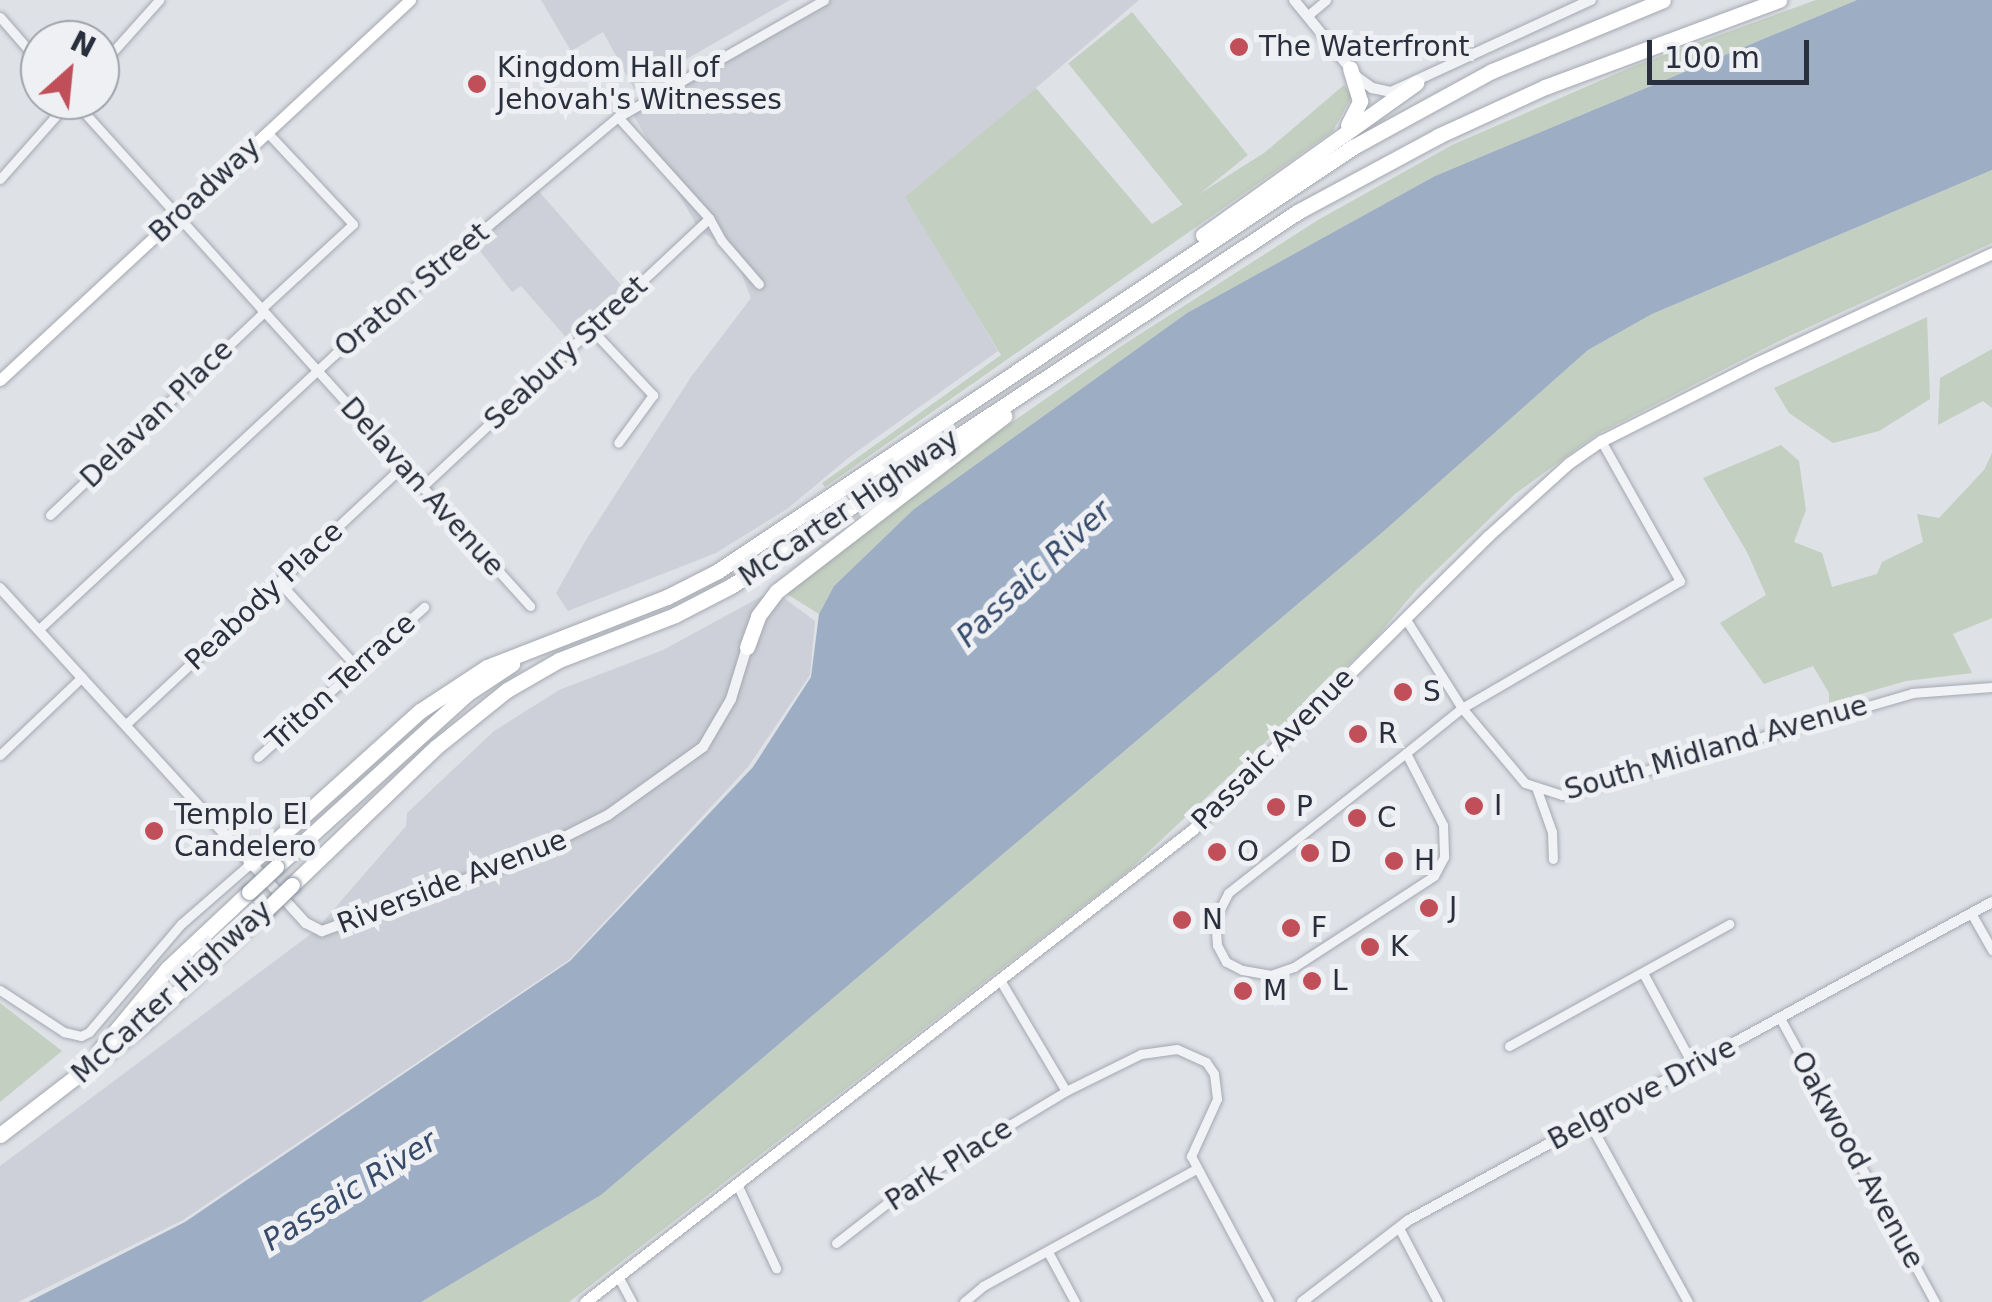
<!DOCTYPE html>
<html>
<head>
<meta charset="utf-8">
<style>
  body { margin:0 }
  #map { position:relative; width:1992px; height:1302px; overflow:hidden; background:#dee1e6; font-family:"DejaVu Sans",sans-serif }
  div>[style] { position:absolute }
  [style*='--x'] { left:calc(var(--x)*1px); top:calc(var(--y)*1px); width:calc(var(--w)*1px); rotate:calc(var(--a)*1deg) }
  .built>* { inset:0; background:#cdd0d8 }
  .green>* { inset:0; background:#c3cfc0; transform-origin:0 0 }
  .water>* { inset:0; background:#9dadc3 }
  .roads { filter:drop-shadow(0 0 2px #a4a8b0) drop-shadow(0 0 2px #a4a8b0) }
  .minor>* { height:9px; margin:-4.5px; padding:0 4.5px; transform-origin:4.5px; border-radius:4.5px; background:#f1f2f5 }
  .tertiary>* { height:10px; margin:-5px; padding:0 5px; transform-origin:5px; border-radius:5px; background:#f1f2f5 }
  .secondary>* { height:11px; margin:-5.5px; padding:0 5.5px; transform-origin:5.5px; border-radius:5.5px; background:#fff }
  .motorway>* { height:15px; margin:-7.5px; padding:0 7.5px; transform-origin:7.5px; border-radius:7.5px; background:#fff }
  .bridges { filter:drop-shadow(0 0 2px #878e9b) drop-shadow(0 0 2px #878e9b) }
  .motorway-bridge>* { height:15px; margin:-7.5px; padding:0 7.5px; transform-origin:7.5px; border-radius:7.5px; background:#fff }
  .dots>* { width:28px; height:28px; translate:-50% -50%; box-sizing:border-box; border:5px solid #eef0f4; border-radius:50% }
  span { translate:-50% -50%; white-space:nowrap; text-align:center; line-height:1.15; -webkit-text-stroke:10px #eef0f4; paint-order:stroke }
  .poi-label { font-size:28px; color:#292f3c }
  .left { translate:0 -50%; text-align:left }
  .street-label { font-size:28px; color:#292f3c }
  .water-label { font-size:30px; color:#374b6b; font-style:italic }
  .north { position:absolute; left:20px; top:20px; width:100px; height:100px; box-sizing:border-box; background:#eef0f4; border:2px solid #9fa3aa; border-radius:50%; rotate:27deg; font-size:28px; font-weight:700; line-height:40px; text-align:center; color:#292f3c }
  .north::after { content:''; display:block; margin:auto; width:35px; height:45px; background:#c04f59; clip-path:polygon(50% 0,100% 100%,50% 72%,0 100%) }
  .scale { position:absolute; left:1647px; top:40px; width:162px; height:45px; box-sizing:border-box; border:5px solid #292f3c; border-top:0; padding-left:12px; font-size:30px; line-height:35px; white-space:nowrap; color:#292f3c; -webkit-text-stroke:8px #eef0f4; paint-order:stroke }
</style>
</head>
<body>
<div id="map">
  <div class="built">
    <div style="clip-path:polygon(541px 0,790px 0,634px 89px,603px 32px,571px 51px)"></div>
    <div style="clip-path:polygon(825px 0,1139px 0,907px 198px,998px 351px,852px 455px,787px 509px,716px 553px,568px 611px,556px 593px,586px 540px,691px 377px,751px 298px,733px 251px,700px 231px,631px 111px)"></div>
    <div style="clip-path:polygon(536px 188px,627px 292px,571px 343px,521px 286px,512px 292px,473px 242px)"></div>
    <div style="clip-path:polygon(773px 590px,815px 621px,810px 675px,748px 767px,569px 960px,183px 1220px,18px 1302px,0 1302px,0 1166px,315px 931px,406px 826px,407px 813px,494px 731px,559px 690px,663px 650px)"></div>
  </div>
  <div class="green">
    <div style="clip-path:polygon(1816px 0,1857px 0,1435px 176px,1187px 313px,914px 509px,834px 586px,819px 614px,787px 594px,952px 464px,1120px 347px,1318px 220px,1452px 145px,1634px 66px)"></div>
    <div style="left:1132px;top:12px;width:184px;height:82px;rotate:51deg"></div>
    <div style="clip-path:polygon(1344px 85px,1352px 96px,1333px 131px,825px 487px,822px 483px,1001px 355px,905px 197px,1036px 88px,1152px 224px,1264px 153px)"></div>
    <div style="clip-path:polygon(1992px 170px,1992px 243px,1783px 339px,1596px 435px,1515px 494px,1417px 589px,1373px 641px,1128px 871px,569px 1302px,421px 1302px,601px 1195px,1385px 530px,1588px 350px,1652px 314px)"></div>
    <div style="clip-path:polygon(1927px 317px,1930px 399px,1879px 431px,1833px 443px,1789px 413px,1774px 388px)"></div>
    <div style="clip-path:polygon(1992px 349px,1992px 408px,1983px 401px,1938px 425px,1940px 378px)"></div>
    <div style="clip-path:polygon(1781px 445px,1799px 461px,1806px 510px,1794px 542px,1822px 553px,1832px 587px,1877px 574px,1882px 562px,1923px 542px,1917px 514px,1939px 518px,1984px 470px,1992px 453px,1992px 618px,1953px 634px,1972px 673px,1906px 681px,1829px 703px,1829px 693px,1813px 666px,1764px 684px,1720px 623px,1766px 595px,1747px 552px,1703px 478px)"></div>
    <div style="clip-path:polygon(0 1003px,62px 1051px,0 1102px)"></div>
  </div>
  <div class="water">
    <div style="clip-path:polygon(1857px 0,1992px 0,1992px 170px,1652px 314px,1588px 350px,1385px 530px,601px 1195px,421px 1302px,28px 1302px,185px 1222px,570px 961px,753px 767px,811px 677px,819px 614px,834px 586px,914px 509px,1187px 313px,1435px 176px)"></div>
  </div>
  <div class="roads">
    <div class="minor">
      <div style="--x:1307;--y:16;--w:25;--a:-40"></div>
      <div style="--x:0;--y:17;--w:61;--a:49"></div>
      <div style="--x:100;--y:66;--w:89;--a:-48.2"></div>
      <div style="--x:73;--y:100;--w:682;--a:47.91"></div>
      <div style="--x:618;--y:117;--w:136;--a:48"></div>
      <div style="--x:709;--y:218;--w:25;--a:61"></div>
      <div style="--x:721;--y:240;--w:58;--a:49.2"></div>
      <div style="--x:0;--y:179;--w:106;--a:-48.5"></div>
      <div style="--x:261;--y:309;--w:125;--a:-42.7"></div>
      <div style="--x:353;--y:224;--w:126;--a:-133.1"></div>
      <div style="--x:591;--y:329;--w:91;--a:46.8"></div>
      <div style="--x:653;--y:395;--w:59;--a:126.1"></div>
      <div style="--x:422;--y:487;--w:393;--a:-43.1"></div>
      <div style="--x:50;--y:515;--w:295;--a:-43.5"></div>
      <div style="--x:279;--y:582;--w:115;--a:47.5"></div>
      <div style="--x:1405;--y:618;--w:107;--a:57.7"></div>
      <div style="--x:1462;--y:708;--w:98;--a:50"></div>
      <div style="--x:1525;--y:783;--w:39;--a:18"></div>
      <div style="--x:1562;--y:795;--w:365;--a:-16.2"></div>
      <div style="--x:1912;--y:693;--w:80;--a:-4.3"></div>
      <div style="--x:38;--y:630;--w:404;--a:-42.9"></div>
      <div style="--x:334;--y:355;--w:371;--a:-40"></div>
      <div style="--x:618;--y:117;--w:237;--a:-29.6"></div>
      <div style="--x:125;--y:725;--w:380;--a:-43"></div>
      <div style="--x:1406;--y:753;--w:81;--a:62.8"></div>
      <div style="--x:1443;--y:825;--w:32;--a:88"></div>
      <div style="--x:1444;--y:857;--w:21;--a:118"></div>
      <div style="--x:1434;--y:876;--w:167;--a:147"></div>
      <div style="--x:1294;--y:967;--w:24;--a:161"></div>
      <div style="--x:1271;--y:975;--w:29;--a:-170"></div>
      <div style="--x:1242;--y:970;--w:18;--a:-153"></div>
      <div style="--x:1226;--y:962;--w:19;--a:-118"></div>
      <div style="--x:1217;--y:945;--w:26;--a:-94"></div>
      <div style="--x:1215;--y:919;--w:29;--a:-63"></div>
      <div style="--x:1228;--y:893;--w:226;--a:-38.2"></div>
      <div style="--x:1406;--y:753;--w:72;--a:-38.8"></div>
      <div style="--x:1462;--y:708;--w:252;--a:-30.2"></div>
      <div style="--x:1680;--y:581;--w:161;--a:-119.4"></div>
      <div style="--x:0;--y:755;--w:113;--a:-43.6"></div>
      <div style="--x:258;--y:757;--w:224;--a:-42.1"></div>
      <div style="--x:1537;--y:790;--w:45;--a:70.3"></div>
      <div style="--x:1552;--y:832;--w:27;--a:88"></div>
      <div style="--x:1971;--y:913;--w:43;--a:60.4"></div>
      <div style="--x:1643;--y:973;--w:107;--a:61.5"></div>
      <div style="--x:1000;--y:980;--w:129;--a:59.3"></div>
      <div style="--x:0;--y:990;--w:77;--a:33.3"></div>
      <div style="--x:64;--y:1032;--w:17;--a:13"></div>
      <div style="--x:81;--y:1036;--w:9;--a:-27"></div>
      <div style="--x:89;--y:1032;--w:142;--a:-49.6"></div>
      <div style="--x:181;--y:924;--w:93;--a:-41.1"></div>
      <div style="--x:1780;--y:1018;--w:324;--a:61.4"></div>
      <div style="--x:1509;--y:1046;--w:252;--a:-29"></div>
      <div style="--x:1589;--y:1122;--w:205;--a:61.2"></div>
      <div style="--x:737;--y:1184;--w:93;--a:65.1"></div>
      <div style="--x:1399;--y:1228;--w:84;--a:62.2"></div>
      <div style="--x:836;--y:1243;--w:98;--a:-37.9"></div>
      <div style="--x:913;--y:1183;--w:179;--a:-31"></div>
      <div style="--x:1066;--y:1091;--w:84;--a:-26.3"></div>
      <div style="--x:1141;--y:1054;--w:36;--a:-8"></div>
      <div style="--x:1177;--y:1049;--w:32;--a:24"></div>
      <div style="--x:1206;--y:1062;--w:14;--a:56"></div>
      <div style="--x:1214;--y:1074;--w:25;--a:83"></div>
      <div style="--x:1217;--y:1099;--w:63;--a:114.5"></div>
      <div style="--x:1191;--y:1156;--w:166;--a:61.9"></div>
      <div style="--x:1048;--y:1252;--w:57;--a:61.6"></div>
      <div style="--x:618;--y:1276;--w:30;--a:62"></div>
      <div style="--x:964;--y:1302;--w:25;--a:-40"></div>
      <div style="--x:983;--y:1286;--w:243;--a:-28.8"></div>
    </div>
    <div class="tertiary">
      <div style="--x:1294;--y:0;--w:99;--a:50.7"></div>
      <div style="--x:1357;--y:77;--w:19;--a:36"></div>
      <div style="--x:1372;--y:88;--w:19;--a:12"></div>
      <div style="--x:1391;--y:92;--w:220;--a:-24.7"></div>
      <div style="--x:0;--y:588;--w:454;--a:47.6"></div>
      <div style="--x:306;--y:923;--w:18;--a:27"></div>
      <div style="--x:322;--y:931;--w:207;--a:-19.7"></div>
      <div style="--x:517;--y:861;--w:102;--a:-26.8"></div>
      <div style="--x:608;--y:815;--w:117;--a:-35.6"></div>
      <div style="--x:703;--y:747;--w:56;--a:-59.7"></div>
      <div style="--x:731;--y:699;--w:54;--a:-72.9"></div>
      <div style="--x:1302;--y:1302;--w:135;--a:-37.5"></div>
      <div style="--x:1409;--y:1220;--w:664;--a:-28.61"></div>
    </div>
    <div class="secondary">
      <div style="--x:0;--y:380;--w:559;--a:-42.83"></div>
      <div style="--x:585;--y:1302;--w:769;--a:-37.87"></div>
      <div style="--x:1192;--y:830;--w:416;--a:-44.8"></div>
      <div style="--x:1487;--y:537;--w:110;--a:-42.1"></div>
      <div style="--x:1569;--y:463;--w:39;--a:-35"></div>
      <div style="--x:1601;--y:441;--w:169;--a:-26.7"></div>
      <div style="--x:1752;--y:365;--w:265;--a:-25"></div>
    </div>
    <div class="motorway">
      <div style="--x:1348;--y:125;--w:27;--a:-63"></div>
      <div style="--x:1360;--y:101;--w:34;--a:-107"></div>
      <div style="--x:1203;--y:235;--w:262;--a:-35.5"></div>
      <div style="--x:747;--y:647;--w:33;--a:-70"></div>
      <div style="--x:758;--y:616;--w:31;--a:-53"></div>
      <div style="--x:777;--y:591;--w:287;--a:-37.6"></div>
      <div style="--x:251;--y:863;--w:227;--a:-42"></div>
      <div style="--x:420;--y:711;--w:80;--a:-33.3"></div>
      <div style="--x:487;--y:667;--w:193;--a:-21.3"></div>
      <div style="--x:667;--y:597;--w:57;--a:-27"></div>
      <div style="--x:718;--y:571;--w:764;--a:-33.73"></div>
      <div style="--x:1353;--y:147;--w:158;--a:-28.7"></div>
      <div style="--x:1492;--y:71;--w:185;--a:-22.5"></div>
      <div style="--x:276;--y:867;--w:259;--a:-42.2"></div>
      <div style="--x:468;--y:693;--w:53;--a:-33.4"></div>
      <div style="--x:292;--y:885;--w:199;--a:-43.8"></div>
      <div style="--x:436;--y:747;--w:91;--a:-38.8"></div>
      <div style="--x:507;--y:690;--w:60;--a:-30"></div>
      <div style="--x:559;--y:660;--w:124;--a:-21.2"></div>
      <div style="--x:675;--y:615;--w:63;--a:-27.4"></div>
      <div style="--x:731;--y:586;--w:681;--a:-33.43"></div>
      <div style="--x:1299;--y:211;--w:158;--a:-28.3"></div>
      <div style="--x:1438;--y:136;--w:118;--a:-24.6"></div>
      <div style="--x:1545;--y:87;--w:250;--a:-20.4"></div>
      <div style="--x:99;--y:1051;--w:108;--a:-50.3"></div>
      <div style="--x:168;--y:968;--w:111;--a:-43.2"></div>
      <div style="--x:0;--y:1135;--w:182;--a:-37.6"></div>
      <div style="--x:144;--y:1024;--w:167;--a:-43.1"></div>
    </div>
  </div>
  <div class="bridges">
    <div class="motorway-bridge">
      <div style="--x:249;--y:892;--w:37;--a:-43"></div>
      <div style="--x:266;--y:910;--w:36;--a:-44"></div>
    </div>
  </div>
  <div class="dots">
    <div style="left:1239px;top:47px;background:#c04f59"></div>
    <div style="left:477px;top:84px;background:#c04f59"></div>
    <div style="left:1403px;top:692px;background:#c04f59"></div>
    <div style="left:1358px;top:734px;background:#c04f59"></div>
    <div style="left:1474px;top:806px;background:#c04f59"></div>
    <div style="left:1276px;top:807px;background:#c04f59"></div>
    <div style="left:1357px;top:818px;background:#c04f59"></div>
    <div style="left:154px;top:831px;background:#c04f59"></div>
    <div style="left:1217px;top:852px;background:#c04f59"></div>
    <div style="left:1310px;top:853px;background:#c04f59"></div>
    <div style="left:1394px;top:861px;background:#c04f59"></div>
    <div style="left:1429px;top:908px;background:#c04f59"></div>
    <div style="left:1182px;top:920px;background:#c04f59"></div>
    <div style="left:1291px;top:928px;background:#c04f59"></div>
    <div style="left:1370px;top:947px;background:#c04f59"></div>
    <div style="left:1312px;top:981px;background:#c04f59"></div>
    <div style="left:1243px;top:991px;background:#c04f59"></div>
  </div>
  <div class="poi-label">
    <span class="left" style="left:1259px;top:47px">The Waterfront</span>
    <span class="left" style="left:497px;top:84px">Kingdom Hall of<br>Jehovah's Witnesses</span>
    <span class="left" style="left:1423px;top:692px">S</span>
    <span class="left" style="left:1378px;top:734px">R</span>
    <span class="left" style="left:1494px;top:806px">I</span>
    <span class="left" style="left:1296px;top:807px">P</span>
    <span class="left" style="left:174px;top:831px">Templo El<br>Candelero</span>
    <span class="left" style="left:1377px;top:818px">C</span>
    <span class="left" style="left:1237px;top:852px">O</span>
    <span class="left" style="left:1330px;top:853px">D</span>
    <span class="left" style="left:1414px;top:861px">H</span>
    <span class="left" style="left:1449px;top:908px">J</span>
    <span class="left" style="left:1202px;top:920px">N</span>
    <span class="left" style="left:1311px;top:928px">F</span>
    <span class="left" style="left:1390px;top:947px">K</span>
    <span class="left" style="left:1332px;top:981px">L</span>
    <span class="left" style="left:1263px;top:991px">M</span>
  </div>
  <div class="street-label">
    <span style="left:205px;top:190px;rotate:-43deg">Broadway</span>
    <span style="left:412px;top:290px;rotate:-40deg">Oraton Street</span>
    <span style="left:566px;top:353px;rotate:-43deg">Seabury Street</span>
    <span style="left:157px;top:414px;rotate:-44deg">Delavan Place</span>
    <span style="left:422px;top:487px;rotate:48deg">Delavan Avenue</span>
    <span style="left:849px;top:508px;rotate:-34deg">McCarter Highway</span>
    <span style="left:264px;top:596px;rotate:-43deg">Peabody Place</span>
    <span style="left:341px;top:682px;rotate:-42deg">Triton Terrace</span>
    <span style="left:1716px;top:748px;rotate:-16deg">South Midland Avenue</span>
    <span style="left:1273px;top:749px;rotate:-45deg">Passaic Avenue</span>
    <span style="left:452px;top:882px;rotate:-21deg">Riverside Avenue</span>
    <span style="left:172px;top:992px;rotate:-42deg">McCarter Highway</span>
    <span style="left:1642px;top:1094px;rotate:-28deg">Belgrove Drive</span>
    <span style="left:1857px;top:1160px;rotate:61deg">Oakwood Avenue</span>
    <span style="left:949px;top:1165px;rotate:-33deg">Park Place</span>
  </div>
  <div class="water-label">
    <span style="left:1034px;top:574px;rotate:-43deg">Passaic River</span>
    <span style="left:350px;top:1191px;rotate:-32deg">Passaic River</span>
  </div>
  <div class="north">N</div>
  <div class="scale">100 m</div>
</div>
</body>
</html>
